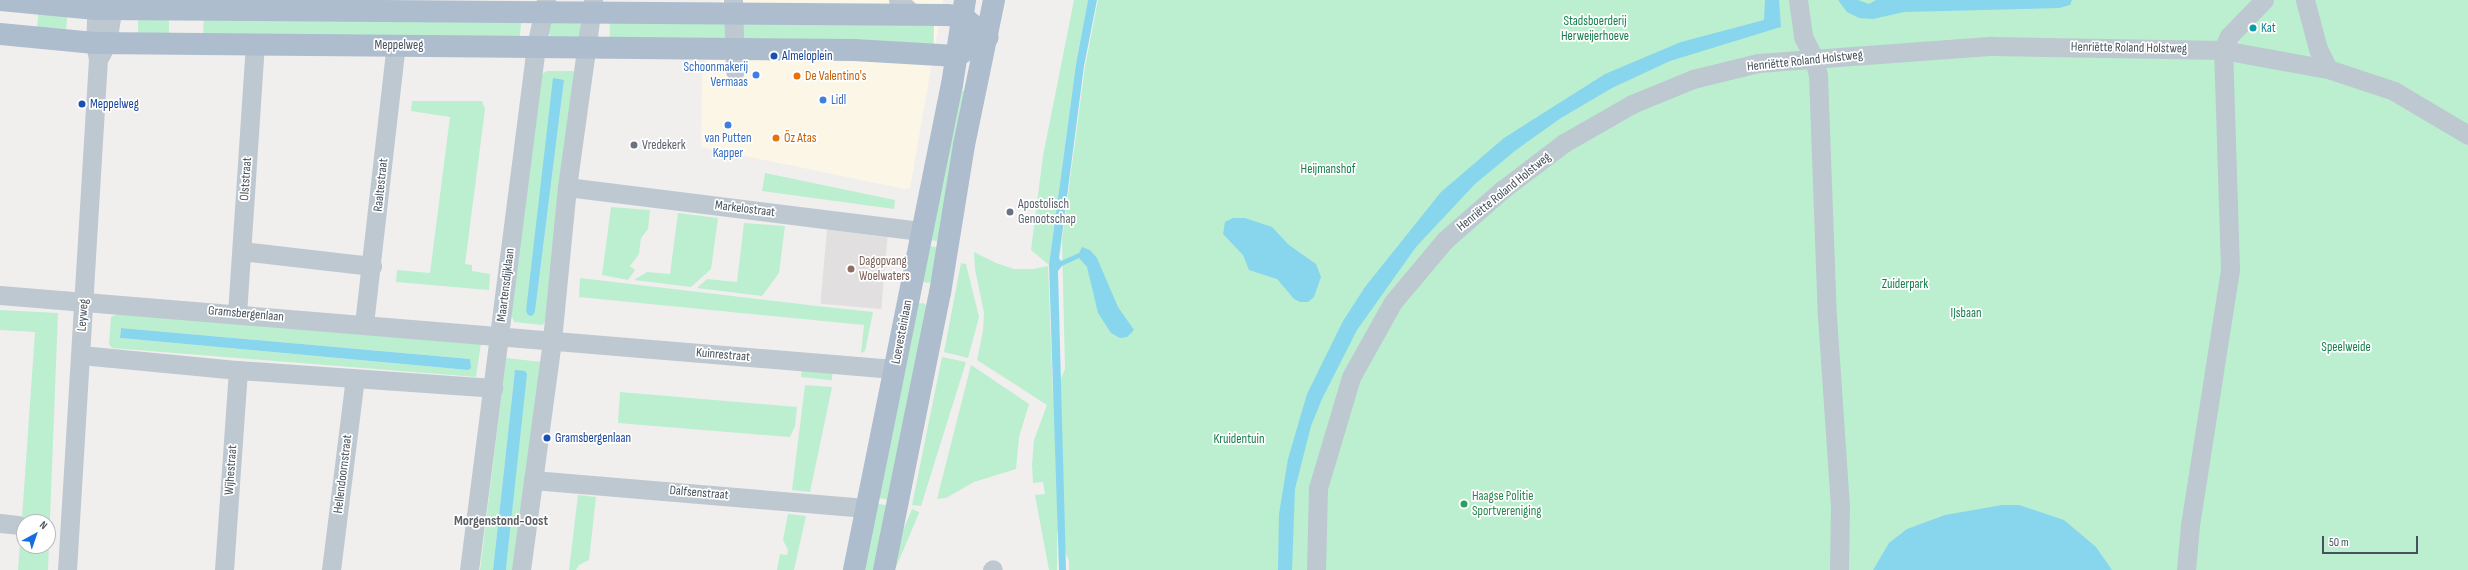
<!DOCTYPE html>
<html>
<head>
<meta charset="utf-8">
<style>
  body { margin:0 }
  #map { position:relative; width:2468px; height:570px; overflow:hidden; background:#f1eeee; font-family:"Sofia Sans Condensed",sans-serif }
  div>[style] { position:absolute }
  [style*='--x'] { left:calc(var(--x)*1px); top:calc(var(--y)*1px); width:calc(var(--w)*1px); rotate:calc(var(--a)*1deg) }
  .commercial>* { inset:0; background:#fcf6e7 }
  .education>* { inset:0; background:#e2dfe0; transform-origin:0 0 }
  .green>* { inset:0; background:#bbefd0; transform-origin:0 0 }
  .water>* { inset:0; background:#88d6ed }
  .minor>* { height:19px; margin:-9.5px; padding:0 9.5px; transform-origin:9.5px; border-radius:9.5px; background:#bec8d0 }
  .major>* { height:22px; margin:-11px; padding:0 11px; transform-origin:11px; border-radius:11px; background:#adbdce }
  .dots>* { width:11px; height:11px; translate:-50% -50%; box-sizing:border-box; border:2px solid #fff; border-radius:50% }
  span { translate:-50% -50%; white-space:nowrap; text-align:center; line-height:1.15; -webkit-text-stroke:3.5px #fff; paint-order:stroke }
  .park-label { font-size:13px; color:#167e4c }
  .culture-label { font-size:13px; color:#0d838f }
  .left { translate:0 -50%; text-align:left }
  .street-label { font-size:13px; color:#46515c }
  .transit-label { font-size:13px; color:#164399 }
  .shop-label { font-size:13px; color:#366cbe }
  .right { translate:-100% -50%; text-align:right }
  .food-label { font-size:13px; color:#c56008 }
  .worship-label { font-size:13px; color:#5b616d }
  .education-label { font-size:13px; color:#785e54 }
  .leisure-label { font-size:13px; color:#27864d }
  .neighbourhood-label { font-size:14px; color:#5b5e63; font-weight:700 }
  .north { position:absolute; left:16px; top:514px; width:40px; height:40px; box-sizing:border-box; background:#fff; border:1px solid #b5b9be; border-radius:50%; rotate:40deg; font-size:11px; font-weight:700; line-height:16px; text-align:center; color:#46515c }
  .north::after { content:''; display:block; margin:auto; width:14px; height:18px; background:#176ce2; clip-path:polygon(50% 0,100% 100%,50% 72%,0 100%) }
  .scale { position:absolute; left:2322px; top:536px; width:96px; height:18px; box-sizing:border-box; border:2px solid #46515c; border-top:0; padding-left:5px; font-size:12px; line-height:14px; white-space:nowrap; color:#46515c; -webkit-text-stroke:3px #fff; paint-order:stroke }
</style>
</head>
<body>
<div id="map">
  <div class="commercial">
    <div style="clip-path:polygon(721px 0,943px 0,910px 188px,905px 189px,701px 147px,702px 73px)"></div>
  </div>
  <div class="education">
    <div style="left:827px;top:229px;width:61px;height:75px;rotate:5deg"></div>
  </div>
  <div class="green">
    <div style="clip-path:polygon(1074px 0,1088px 0,1076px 64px,1049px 265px,1031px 250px,1043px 156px)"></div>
    <div style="clip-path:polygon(1098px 0,2468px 0,2468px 570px,1069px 570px,1069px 561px,1057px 531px,1057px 570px,1049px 570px,1035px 495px,1045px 494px,1043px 482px,1033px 483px,1032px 465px,1034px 440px,1047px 405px,977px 360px,983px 331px,984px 313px,975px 269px,974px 252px,996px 263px,1014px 269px,1033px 269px,1048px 266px,1053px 397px,1065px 369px,1062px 240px,1085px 67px)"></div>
    <div style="left:39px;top:8px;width:29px;height:21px;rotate:6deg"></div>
    <div style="clip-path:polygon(522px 14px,519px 44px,203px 37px,204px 16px)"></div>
    <div style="left:138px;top:16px;width:31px;height:20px"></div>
    <div style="left:610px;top:18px;width:324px;height:22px;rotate:1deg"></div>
    <div style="clip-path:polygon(551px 21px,580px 23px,580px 37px,555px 41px,547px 32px)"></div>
    <div style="clip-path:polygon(evenodd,547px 71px,573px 71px,576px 75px,548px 316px,543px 325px,514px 322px,511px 314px,542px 74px,547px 71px,564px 80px,535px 312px,528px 315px,528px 311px,564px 80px)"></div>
    <div style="clip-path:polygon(957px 90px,966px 91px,941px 242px,926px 239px)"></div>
    <div style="clip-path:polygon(412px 101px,482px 101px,485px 109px,465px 264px,472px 265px,472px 271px,490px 274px,489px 290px,396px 282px,397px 270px,430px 273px,450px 117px,411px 111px)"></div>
    <div style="clip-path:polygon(765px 173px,895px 200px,894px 209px,762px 191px)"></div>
    <div style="clip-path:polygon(611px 207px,650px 210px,648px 229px,641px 238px,639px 254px,630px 266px,635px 270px,628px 280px,602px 275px)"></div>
    <div style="clip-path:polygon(678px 213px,718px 218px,711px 269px,691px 287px,634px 280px,647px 272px,670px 274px)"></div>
    <div style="clip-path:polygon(744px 223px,785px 226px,779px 273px,762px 296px,697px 288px,707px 279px,737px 282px)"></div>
    <div style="clip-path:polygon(925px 245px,940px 248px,932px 281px,929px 283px,922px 282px)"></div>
    <div style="clip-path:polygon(961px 263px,966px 264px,979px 317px,968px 358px,944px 352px)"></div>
    <div style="clip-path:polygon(580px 278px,817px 306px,873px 312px,865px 351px,861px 353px,864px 325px,579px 297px)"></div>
    <div style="clip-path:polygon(923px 303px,928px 306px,893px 501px,874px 497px,916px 304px)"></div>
    <div style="clip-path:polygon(0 310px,58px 313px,48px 570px,18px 570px,21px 531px,24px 532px,24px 546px,48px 546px,48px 522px,22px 518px,35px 332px,0 330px)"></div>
    <div style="clip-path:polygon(evenodd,117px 314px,481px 343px,476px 377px,112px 348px,109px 344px,111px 317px,117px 314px,121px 328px,470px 359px,468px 370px,120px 338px,121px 328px)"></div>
    <div style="clip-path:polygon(942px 357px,966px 362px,921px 506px,912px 505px)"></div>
    <div style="clip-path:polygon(506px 358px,542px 362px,516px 570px,506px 570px,509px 540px,515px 371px,493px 570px,480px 570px)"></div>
    <div style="clip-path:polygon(971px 365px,1029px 404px,1019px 437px,1016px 469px,974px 482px,946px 498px,937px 499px)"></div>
    <div style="left:802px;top:368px;width:31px;height:9px;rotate:6deg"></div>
    <div style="clip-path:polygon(805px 385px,832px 387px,810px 492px,792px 490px)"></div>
    <div style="clip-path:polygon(620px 392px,797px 407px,795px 426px,790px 437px,618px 423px)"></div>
    <div style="clip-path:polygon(578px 495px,596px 497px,589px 560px,579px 565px,576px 570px,569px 570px)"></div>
    <div style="left:873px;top:503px;width:19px;height:68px;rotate:9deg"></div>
    <div style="left:912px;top:509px;width:8px;height:62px;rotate:23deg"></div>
    <div style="clip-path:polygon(788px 514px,806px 516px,794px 570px,777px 570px,780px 554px,787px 555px,788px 550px,783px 540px)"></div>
  </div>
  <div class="water">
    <div style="clip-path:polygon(1088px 0,1097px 0,1084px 66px,1059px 258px,1061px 261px,1079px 253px,1082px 247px,1090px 250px,1097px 258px,1118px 307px,1134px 330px,1127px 337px,1120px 338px,1111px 333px,1098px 313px,1087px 267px,1079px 258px,1062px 266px,1058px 271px,1066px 570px,1059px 570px,1049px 265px,1076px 64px)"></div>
    <div style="clip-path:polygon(1765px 0,1779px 0,1781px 27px,1670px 61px,1612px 88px,1561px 118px,1516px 150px,1475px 184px,1416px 247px,1357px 330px,1322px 399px,1311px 426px,1295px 489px,1292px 570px,1278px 570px,1279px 514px,1288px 459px,1307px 394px,1343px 321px,1365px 287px,1441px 192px,1504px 138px,1605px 74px,1681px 42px,1764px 20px)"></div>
    <div style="clip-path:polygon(1838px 0,1858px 0,1869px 4px,1876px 0,2072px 0,2070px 5px,2059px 8px,1904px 12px,1873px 19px,1859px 18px,1847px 12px)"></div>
    <div style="clip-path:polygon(553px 78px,564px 80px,535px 312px,532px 316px,528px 315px,526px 311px)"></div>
    <div style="clip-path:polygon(1233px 218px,1245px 218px,1272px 227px,1289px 245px,1316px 264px,1321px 277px,1314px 297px,1308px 302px,1300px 302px,1294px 299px,1277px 279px,1249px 270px,1243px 255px,1223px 234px,1225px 222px)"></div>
    <div style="clip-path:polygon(121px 328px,470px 359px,471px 368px,468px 370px,120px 338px)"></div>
    <div style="clip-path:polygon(515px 370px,525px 371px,527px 374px,509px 540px,506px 570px,493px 570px)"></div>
    <div style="clip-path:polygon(2002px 505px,2019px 505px,2064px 520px,2096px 547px,2112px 570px,1873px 570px,1889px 543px,1907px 529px,1945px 515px)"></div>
  </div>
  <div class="minor">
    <div style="--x:733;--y:0;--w:71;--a:88.4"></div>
    <div style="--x:898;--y:0;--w:22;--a:43"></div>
    <div style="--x:1798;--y:0;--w:37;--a:82"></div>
    <div style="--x:1803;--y:37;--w:24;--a:62"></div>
    <div style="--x:1814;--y:58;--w:17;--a:77"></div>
    <div style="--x:1818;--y:75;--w:241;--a:87.9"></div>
    <div style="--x:1827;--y:316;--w:189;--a:86.1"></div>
    <div style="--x:1840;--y:505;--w:65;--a:90.9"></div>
    <div style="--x:2305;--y:0;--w:51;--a:75.1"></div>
    <div style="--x:2318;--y:49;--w:22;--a:63"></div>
    <div style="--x:100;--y:56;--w:15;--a:-62"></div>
    <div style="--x:107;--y:43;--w:44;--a:-80.8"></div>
    <div style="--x:567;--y:187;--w:358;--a:7.1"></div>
    <div style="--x:242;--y:251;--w:131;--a:6.6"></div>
    <div style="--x:0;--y:295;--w:897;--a:4.73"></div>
    <div style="--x:237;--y:314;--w:271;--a:-86.2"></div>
    <div style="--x:364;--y:324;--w:281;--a:-83.5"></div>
    <div style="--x:81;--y:355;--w:158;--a:5.5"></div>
    <div style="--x:238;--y:370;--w:256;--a:4"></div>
    <div style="--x:533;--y:480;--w:334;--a:4.8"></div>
    <div style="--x:0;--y:523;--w:18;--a:6"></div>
    <div style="--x:67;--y:570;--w:512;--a:-86.53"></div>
    <div style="--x:98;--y:59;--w:16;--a:-101"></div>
    <div style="--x:95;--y:43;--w:43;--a:-87.3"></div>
    <div style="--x:224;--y:570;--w:200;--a:-86"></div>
    <div style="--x:331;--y:570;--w:193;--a:-82.9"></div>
    <div style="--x:469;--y:570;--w:528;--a:-82.71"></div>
    <div style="--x:536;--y:46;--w:47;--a:-77.7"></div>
    <div style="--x:521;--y:570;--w:232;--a:-82.3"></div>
    <div style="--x:552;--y:340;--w:154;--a:-84.4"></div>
    <div style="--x:567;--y:187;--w:189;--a:-82.1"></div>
    <div style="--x:992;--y:570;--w:1;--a:-45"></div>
    <div style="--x:1316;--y:570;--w:82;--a:-88.6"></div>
    <div style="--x:1318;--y:488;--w:116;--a:-73.4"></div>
    <div style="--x:1351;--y:377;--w:86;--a:-60.8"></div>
    <div style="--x:1393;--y:302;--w:81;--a:-50"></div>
    <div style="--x:1445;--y:240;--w:76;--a:-41.3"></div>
    <div style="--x:1502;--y:190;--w:78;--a:-37.2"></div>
    <div style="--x:1564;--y:143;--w:78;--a:-29.8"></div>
    <div style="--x:1632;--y:104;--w:66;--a:-22.3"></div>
    <div style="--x:1693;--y:79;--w:67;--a:-13.8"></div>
    <div style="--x:1758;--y:63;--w:235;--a:-4.2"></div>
    <div style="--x:1992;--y:46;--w:231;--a:1"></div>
    <div style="--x:2223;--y:50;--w:107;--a:10.3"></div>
    <div style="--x:2328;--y:69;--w:70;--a:18.4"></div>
    <div style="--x:2394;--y:91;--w:86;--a:30.7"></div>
    <div style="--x:2186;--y:570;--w:45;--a:-84.9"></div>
    <div style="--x:2190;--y:525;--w:259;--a:-81.1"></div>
    <div style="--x:2230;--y:269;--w:219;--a:-91.8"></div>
    <div style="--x:2223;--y:50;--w:15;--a:-67"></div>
    <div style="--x:2229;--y:36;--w:50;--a:-45.8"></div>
  </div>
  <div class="major">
    <div style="--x:0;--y:0;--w:96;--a:5.4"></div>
    <div style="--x:96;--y:9;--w:850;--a:0.4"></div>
    <div style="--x:946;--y:15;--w:16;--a:4"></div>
    <div style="--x:962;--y:16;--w:33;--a:40"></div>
    <div style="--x:0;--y:34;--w:95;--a:5.4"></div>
    <div style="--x:95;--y:43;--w:759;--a:0.53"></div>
    <div style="--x:854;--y:50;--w:103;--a:3.3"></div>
    <div style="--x:957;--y:56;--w:36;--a:-32"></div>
    <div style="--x:854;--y:570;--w:495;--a:-78.6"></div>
    <div style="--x:952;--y:85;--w:86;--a:-81.3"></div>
    <div style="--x:884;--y:570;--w:283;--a:-78.6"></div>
    <div style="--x:940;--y:293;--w:150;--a:-80.8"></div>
    <div style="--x:964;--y:145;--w:148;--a:-78.3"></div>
  </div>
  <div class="dots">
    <div style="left:2253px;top:28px;background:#0f9aa8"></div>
    <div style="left:774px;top:56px;background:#1a4fb4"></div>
    <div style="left:756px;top:75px;background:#3f7fe0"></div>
    <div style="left:797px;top:76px;background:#e8710a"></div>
    <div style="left:823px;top:100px;background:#3f7fe0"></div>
    <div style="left:82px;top:104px;background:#1a4fb4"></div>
    <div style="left:728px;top:125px;background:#3f7fe0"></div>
    <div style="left:776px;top:138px;background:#e8710a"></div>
    <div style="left:634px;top:145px;background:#6b7280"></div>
    <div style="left:1010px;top:212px;background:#6b7280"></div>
    <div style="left:851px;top:269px;background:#8d6e63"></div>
    <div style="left:547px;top:438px;background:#1a4fb4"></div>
    <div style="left:1464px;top:504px;background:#2e9e5b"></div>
  </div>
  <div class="park-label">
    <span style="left:1595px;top:29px">Stadsboerderij<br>Herweijerhoeve</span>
    <span style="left:1328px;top:169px">Heijmanshof</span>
    <span style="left:1905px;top:284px">Zuiderpark</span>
    <span style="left:1966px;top:313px">IJsbaan</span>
    <span style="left:2346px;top:347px">Speelweide</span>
    <span style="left:1239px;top:439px">Kruidentuin</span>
  </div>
  <div class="culture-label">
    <span class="left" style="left:2261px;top:28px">Kat</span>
  </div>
  <div class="street-label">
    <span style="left:399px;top:45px">Meppelweg</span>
    <span style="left:2129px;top:48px;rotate:1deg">Henriëtte Roland Holstweg</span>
    <span style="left:1805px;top:61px;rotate:-6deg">Henriëtte Roland Holstweg</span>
    <span style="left:246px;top:179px;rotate:-86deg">Olststraat</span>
    <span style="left:381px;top:185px;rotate:-84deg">Raaltestraat</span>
    <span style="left:1504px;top:192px;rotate:-39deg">Henriëtte Roland Holstweg</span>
    <span style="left:745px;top:209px;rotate:7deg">Markelostraat</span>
    <span style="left:506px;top:285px;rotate:-83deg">Maartensdijklaan</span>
    <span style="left:246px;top:314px;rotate:5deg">Gramsbergenlaan</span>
    <span style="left:83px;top:315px;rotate:-86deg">Leyweg</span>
    <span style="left:902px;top:332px;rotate:-79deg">Loevesteinlaan</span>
    <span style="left:723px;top:355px;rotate:5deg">Kuinrestraat</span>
    <span style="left:231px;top:470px;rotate:-86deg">Wijhestraat</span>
    <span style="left:343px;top:474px;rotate:-83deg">Hellendoornstraat</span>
    <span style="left:699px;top:493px;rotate:5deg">Dalfsenstraat</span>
  </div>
  <div class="transit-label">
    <span class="left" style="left:782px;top:56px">Almeloplein</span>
    <span class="left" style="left:90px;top:104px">Meppelweg</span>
    <span class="left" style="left:555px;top:438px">Gramsbergenlaan</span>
  </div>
  <div class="shop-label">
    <span class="right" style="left:748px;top:75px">Schoonmakerij<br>Vermaas</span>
    <span class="left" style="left:831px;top:100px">Lidl</span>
    <span style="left:728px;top:146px">van Putten<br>Kapper</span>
  </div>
  <div class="food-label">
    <span class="left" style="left:805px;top:76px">De Valentino's</span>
    <span class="left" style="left:784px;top:138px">Öz Atas</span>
  </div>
  <div class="worship-label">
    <span class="left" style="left:642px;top:145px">Vredekerk</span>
    <span class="left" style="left:1018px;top:212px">Apostolisch<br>Genootschap</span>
  </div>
  <div class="education-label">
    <span class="left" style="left:859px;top:269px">Dagopvang<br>Woelwaters</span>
  </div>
  <div class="leisure-label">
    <span class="left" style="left:1472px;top:504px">Haagse Politie<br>Sportvereniging</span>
  </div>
  <div class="neighbourhood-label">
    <span style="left:501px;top:521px">Morgenstond-Oost</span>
  </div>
  <div class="north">N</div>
  <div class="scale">50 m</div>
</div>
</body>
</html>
